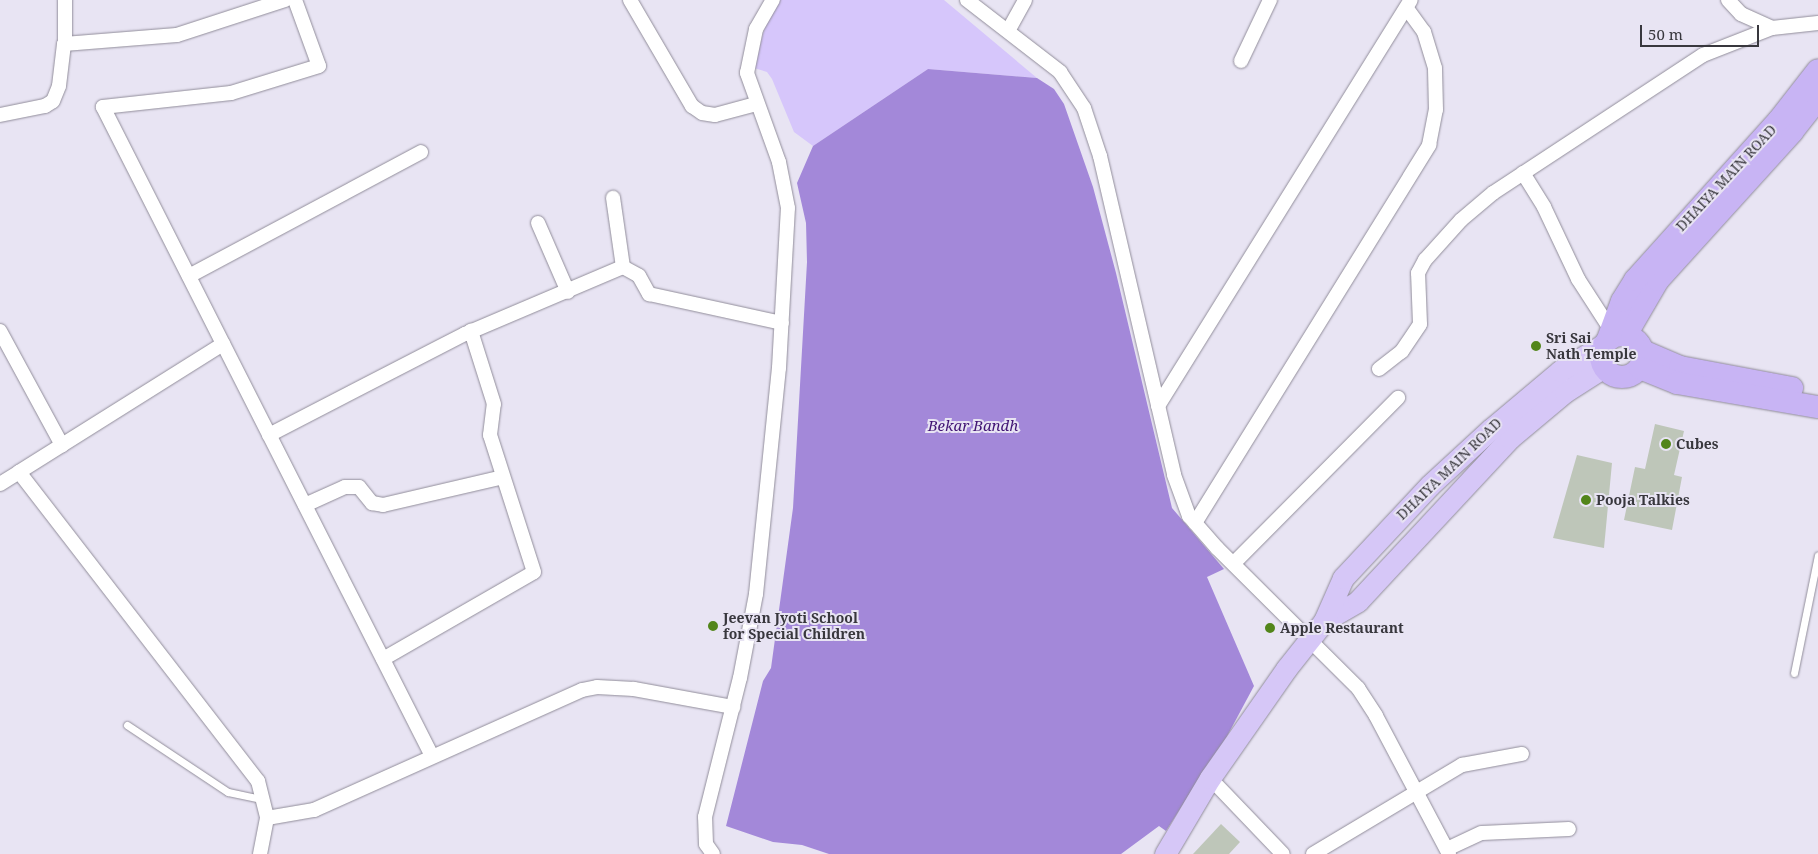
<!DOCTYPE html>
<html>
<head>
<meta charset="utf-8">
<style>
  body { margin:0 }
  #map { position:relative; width:1818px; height:854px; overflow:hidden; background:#e8e4f3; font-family:"Noto Serif",serif }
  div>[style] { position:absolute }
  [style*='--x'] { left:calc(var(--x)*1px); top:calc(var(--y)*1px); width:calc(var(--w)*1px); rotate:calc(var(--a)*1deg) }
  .green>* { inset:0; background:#d6c6fb }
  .water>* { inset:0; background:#a388d9 }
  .building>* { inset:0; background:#bec6b9 }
  .roads { filter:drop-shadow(0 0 1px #918d9a) drop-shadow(0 0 1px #918d9a) }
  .service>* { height:7px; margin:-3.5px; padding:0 3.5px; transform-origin:3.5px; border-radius:3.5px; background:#fff }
  .minor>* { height:14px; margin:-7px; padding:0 7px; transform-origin:7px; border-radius:7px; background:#fff }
  .primary>* { height:21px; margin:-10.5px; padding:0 10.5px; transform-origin:10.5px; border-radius:10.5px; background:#d6c7f7 }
  .trunk>* { height:22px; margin:-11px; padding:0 11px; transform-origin:11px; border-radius:11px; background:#c8b4f4 }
  .trunk>.ring { margin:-11px; padding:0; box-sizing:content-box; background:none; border:22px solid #c8b4f4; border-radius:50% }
  .dots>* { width:14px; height:14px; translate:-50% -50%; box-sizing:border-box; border:2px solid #e8e4f3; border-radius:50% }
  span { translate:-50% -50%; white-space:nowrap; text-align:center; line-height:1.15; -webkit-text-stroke:4px #e8e4f3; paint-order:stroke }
  .street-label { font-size:14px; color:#38373d }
  .poi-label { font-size:14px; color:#38373d; font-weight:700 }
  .left { translate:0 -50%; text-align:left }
  .water-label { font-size:15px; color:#411474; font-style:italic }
  .scale { position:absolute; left:1640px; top:25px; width:119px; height:22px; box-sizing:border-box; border:2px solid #38373d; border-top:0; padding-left:6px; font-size:15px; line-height:18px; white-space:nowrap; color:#38373d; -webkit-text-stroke:4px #e8e4f3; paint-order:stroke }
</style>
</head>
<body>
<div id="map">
  <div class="green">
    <div style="clip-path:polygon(779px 0,944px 0,1037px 78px,928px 69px,813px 146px,794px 132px,772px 79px,767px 72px,754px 68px,767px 19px)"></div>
  </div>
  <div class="water">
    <div style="clip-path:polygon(928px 69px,1037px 78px,1054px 89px,1064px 104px,1093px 187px,1116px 273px,1172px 508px,1224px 569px,1207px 577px,1254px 686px,1202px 783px,1198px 781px,1166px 831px,1159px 826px,1121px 854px,829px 854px,802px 845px,773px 842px,726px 826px,763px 681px,771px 668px,793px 508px,807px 262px,806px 223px,797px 183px,813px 146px)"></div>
  </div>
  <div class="building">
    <div style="clip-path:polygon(1655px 424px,1684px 431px,1674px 475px,1682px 477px,1672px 530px,1624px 520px,1635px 467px,1645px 469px)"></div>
    <div style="clip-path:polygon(1577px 455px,1612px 463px,1604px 548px,1553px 538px)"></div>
    <div style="clip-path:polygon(1221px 824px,1240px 842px,1229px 854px,1193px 854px)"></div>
  </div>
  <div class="roads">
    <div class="service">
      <div style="--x:1794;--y:673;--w:120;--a:-78.5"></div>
      <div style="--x:127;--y:725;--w:121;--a:33.6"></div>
      <div style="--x:228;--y:792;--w:38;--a:12"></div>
    </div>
    <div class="minor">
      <div style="--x:295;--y:0;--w:70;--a:70"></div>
      <div style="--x:319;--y:66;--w:92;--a:162.9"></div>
      <div style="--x:231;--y:93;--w:129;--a:173.8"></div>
      <div style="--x:103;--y:107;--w:728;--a:63.12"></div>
      <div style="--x:630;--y:0;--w:123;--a:59.7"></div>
      <div style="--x:692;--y:106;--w:12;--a:35"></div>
      <div style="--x:702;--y:113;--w:13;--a:9"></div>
      <div style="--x:715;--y:115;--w:42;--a:-15"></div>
      <div style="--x:967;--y:0;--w:118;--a:37.7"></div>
      <div style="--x:1060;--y:72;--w:43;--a:56.3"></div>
      <div style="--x:1084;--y:108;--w:51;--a:71.6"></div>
      <div style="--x:1100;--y:156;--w:327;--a:76.9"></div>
      <div style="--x:1174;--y:475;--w:44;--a:69.9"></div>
      <div style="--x:1189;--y:516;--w:43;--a:48.8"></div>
      <div style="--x:1217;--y:548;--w:199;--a:44.8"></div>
      <div style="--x:1358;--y:688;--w:33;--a:57"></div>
      <div style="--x:1376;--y:716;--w:156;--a:62.1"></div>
      <div style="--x:1728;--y:0;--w:19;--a:47"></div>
      <div style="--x:1741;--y:14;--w:34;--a:24"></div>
      <div style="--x:1008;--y:31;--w:35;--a:-61"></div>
      <div style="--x:65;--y:44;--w:44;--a:-90"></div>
      <div style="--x:1241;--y:61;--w:68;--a:-64.6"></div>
      <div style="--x:0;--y:115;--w:46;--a:-11.3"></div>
      <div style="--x:45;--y:106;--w:9;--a:-32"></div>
      <div style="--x:53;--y:101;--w:16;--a:-68"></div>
      <div style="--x:59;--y:86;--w:42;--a:-83.2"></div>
      <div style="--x:64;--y:44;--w:113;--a:-4.6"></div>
      <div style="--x:177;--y:35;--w:114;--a:-18"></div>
      <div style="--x:1523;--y:173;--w:40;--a:58"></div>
      <div style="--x:1544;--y:207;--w:80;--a:64.7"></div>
      <div style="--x:1578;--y:279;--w:61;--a:57.1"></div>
      <div style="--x:538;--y:223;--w:75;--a:66.5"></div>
      <div style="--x:623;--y:267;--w:18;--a:29"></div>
      <div style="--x:639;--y:276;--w:21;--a:61"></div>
      <div style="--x:649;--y:294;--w:136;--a:12.3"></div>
      <div style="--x:189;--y:276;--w:263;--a:-28.1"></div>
      <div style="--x:0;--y:331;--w:130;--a:61.5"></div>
      <div style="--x:1379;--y:369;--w:29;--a:-38"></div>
      <div style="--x:1402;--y:351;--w:32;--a:-56"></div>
      <div style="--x:1420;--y:324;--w:51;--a:-92.2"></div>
      <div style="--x:1418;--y:273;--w:15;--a:-62"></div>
      <div style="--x:1425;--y:260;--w:54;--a:-48"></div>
      <div style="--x:1461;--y:220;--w:42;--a:-40.2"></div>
      <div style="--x:1493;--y:193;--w:251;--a:-33.3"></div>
      <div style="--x:1703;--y:55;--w:74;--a:-21.4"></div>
      <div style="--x:1772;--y:28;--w:46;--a:-6.2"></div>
      <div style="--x:1158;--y:406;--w:478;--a:-58.1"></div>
      <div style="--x:269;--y:435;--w:220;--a:-27.3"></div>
      <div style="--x:465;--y:334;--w:172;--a:-23"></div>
      <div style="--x:623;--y:267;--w:70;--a:-98.2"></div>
      <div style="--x:19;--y:472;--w:241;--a:-32.1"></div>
      <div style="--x:0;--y:484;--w:22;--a:-32"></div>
      <div style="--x:19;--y:472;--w:391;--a:52.3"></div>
      <div style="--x:258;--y:781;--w:38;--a:76"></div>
      <div style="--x:267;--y:818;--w:37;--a:101"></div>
      <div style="--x:305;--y:505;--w:44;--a:-24.2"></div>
      <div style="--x:345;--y:487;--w:14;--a:0"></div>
      <div style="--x:359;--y:487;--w:21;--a:51"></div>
      <div style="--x:372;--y:503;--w:11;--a:10"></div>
      <div style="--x:383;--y:505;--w:123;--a:-13.1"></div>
      <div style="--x:1195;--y:523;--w:445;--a:-58.2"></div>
      <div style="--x:1429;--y:145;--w:36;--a:-79"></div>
      <div style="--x:1436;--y:110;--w:42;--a:-91.4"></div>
      <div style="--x:1435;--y:68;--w:38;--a:-107"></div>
      <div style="--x:1424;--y:32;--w:29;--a:-126"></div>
      <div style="--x:1234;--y:563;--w:233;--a:-45.2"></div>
      <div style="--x:383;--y:659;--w:174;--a:-29.9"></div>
      <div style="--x:534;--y:572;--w:144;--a:-107.8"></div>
      <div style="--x:490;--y:435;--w:31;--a:-83"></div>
      <div style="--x:494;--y:404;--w:77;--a:-107.5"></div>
      <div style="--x:1210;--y:778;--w:105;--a:46.2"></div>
      <div style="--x:267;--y:818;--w:48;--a:-9.7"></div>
      <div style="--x:314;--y:810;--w:294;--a:-24.1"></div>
      <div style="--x:582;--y:690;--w:15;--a:-11"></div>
      <div style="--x:597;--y:687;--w:37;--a:3"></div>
      <div style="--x:634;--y:689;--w:101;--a:10.3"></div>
      <div style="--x:1447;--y:849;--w:38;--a:-25"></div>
      <div style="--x:1482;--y:833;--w:87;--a:-2.6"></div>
      <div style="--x:713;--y:854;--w:12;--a:-125"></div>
      <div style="--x:706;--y:844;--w:27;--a:-92"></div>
      <div style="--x:705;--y:817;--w:143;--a:-75.9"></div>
      <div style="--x:740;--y:678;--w:86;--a:-79.2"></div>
      <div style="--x:756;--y:594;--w:227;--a:-84.2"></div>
      <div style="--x:779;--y:368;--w:160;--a:-86.8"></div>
      <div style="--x:788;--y:208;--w:47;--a:-101.1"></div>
      <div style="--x:779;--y:162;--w:95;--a:-109.8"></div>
      <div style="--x:747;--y:73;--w:45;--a:-78.4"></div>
      <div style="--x:756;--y:29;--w:34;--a:-60"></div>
      <div style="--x:1313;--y:854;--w:174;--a:-30.9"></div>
      <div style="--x:1462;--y:765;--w:61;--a:-10.4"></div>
    </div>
    <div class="primary">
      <div style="--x:1324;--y:621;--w:39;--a:-30"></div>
      <div style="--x:1358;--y:601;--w:223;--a:-47"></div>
      <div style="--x:1510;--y:438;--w:72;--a:-39.9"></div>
      <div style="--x:1565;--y:392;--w:46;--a:-32.7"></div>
      <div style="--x:1165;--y:854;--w:88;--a:-59.4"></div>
      <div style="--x:1210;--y:778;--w:133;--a:-55.1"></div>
      <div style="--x:1286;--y:669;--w:61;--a:-51.6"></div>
      <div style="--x:1324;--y:621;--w:47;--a:-66.2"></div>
      <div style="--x:1343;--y:578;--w:127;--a:-46.9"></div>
      <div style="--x:1430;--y:485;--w:83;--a:-42.6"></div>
      <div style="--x:1491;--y:429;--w:90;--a:-40"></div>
      <div style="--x:1560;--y:371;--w:52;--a:-31.5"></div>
    </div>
    <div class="trunk">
      <div class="ring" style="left:1601px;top:335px;width:20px;height:20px"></div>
      <div style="--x:1626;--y:335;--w:64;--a:-59.8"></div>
      <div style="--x:1658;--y:280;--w:200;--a:-47.8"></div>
      <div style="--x:1792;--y:132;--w:42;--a:-51.8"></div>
      <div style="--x:1608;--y:339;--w:40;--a:-69.8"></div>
      <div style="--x:1622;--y:301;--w:25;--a:-58"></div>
      <div style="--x:1635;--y:280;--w:215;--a:-48"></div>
      <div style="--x:1779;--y:120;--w:63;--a:-52"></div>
      <div style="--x:1643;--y:351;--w:40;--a:23.4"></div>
      <div style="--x:1680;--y:367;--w:114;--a:10.6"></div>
      <div style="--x:1640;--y:368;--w:40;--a:22"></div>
      <div style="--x:1677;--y:383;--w:143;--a:9.7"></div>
    </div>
  </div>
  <div class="dots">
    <div style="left:1536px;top:346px;background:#52851a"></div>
    <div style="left:1666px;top:444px;background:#52851a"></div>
    <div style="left:1586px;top:500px;background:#52851a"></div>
    <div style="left:713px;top:626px;background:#52851a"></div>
    <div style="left:1270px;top:628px;background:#52851a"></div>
  </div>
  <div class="street-label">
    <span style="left:1726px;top:178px;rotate:-47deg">DHAIYA MAIN ROAD</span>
    <span style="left:1449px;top:469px;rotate:-44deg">DHAIYA MAIN ROAD</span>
  </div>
  <div class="poi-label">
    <span class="left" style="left:1546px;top:346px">Sri Sai<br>Nath Temple</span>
    <span class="left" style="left:1676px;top:444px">Cubes</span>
    <span class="left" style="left:1596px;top:500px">Pooja Talkies</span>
    <span class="left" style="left:723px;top:626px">Jeevan Jyoti School<br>for Special Children</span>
    <span class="left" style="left:1280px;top:628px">Apple Restaurant</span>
  </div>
  <div class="water-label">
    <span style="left:973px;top:426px">Bekar Bandh</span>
  </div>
  <div class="scale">50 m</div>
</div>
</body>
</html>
